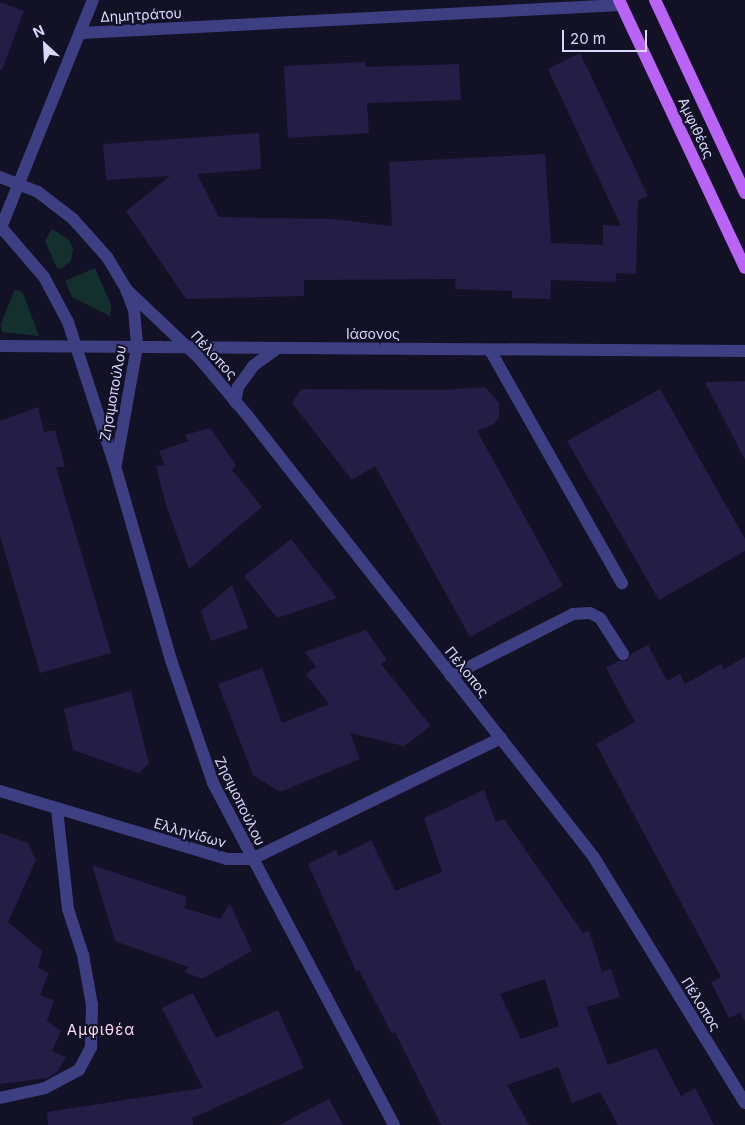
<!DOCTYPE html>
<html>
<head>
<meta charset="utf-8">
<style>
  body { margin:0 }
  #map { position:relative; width:745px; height:1125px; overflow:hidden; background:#131126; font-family:Inter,sans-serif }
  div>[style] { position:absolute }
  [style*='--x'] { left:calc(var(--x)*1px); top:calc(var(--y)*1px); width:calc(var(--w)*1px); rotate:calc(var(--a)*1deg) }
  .green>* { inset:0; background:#14302e }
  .building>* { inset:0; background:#241e46 }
  .minor>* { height:12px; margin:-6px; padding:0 6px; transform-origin:6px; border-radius:6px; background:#3e3f83 }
  .major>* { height:12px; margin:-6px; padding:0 6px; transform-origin:6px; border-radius:6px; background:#ba64f7 }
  span { translate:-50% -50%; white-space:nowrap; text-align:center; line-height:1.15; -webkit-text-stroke:4px #131126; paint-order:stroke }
  .street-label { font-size:14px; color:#dad8fd }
  .neighbourhood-label { font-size:15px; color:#fddaf2; letter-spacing:1px }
  .north { position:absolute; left:20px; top:20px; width:50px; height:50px; -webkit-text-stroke:4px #131126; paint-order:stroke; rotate:335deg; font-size:14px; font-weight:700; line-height:20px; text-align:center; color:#dad8fd }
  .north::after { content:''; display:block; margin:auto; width:18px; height:22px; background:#dad8fd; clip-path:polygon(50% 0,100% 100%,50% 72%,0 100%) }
  .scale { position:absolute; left:562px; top:30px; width:85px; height:22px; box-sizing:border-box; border:2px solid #dad8fd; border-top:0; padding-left:6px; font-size:15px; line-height:18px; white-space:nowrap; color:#dad8fd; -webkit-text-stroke:4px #131126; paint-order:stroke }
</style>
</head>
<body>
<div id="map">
  <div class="green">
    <div style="clip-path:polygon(52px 229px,69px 240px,73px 248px,71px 261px,61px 269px,57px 268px,45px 241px)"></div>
    <div style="clip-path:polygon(95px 268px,111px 305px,110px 316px,72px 297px,65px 281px)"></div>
    <div style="clip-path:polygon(18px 290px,23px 293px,39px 336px,2px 332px,1px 324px,14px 291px)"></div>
  </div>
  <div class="building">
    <div style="clip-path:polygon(0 2px,24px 11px,2px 70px,0 69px)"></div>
    <div style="clip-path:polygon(580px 53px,648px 196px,638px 200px,636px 274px,616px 273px,616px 282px,551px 280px,550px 299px,512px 298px,512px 291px,455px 289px,456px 279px,304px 280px,304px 296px,186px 299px,126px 211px,170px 176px,106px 180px,103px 144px,259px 133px,261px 169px,197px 174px,219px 217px,331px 219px,392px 226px,389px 162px,545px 154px,551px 243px,603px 245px,603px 225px,621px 226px,548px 69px)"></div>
    <div style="clip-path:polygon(365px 62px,366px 67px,459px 64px,461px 100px,367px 103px,369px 133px,288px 138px,284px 66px)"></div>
    <div style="clip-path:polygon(745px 381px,745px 460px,705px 382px)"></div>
    <div style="clip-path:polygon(485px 387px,499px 403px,499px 417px,494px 424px,477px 431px,563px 586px,470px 637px,375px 466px,352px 480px,292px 403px,301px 389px,445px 390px)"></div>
    <div style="clip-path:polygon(660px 389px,745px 539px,745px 551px,659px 600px,567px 441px)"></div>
    <div style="clip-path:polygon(38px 407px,44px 432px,55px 430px,65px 467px,56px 467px,111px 653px,40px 673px,0 536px,0 421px)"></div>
    <div style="clip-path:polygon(210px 428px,236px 465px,232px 470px,262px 507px,189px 569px,166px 505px,156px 466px,165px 465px,159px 451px,188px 441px,185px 435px)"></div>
    <div style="clip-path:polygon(291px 539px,337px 598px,277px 618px,244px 576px)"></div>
    <div style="clip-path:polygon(232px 585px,248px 628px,211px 641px,201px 611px)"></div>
    <div style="clip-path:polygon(366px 630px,387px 660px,381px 664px,431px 726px,404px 746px,350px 733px,360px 759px,280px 792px,253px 775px,218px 684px,262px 668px,282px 723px,329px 704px,306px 674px,316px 667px,305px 652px)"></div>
    <div style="clip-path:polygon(648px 645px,667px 681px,680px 674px,685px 684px,721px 664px,724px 669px,745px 657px,745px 1021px,740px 1013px,729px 1018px,711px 982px,721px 977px,596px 744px,635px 722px,606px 668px,619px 661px,627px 661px,631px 654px)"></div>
    <div style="clip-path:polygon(131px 691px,149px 764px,138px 773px,73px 750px,64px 709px)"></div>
    <div style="clip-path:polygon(evenodd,484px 790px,496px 822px,504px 819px,583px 933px,589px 931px,602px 972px,611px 969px,620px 997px,586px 1007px,608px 1065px,656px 1048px,681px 1096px,695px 1088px,714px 1125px,618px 1125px,600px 1092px,572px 1103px,558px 1067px,507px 1085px,529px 1125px,441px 1125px,395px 1032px,392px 1034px,359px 970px,356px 971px,308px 864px,336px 850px,339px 856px,371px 840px,395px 891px,442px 872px,424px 818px,484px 790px,545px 979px,559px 1026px,521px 1039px,500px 994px,545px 979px)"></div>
    <div style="clip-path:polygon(0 833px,28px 843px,36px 860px,8px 922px,42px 951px,38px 968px,49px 973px,40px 995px,54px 1000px,47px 1021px,61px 1031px,52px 1051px,66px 1057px,57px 1072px,47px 1078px,0 1084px)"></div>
    <div style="clip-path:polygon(92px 865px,187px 897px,184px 908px,220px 919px,230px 904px,252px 951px,202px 979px,185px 972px,188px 967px,115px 941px)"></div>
    <div style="clip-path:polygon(193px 993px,216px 1038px,278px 1010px,304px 1068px,192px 1118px,193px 1125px,48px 1125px,47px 1112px,203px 1088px,162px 1008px)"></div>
    <div style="clip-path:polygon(329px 1099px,343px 1125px,279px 1125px)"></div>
  </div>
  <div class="minor">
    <div style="--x:81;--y:33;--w:541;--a:-2.97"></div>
    <div style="--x:0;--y:177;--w:41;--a:21.5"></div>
    <div style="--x:38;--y:192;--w:44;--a:37.6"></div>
    <div style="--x:73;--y:219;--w:51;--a:48.2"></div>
    <div style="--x:107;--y:257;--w:37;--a:59"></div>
    <div style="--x:126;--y:289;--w:22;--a:69"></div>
    <div style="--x:134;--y:310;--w:37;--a:85"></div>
    <div style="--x:137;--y:347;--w:119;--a:100.2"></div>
    <div style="--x:0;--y:226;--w:67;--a:49.2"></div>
    <div style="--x:44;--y:277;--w:51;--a:61.9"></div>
    <div style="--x:68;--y:322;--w:151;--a:71.9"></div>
    <div style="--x:115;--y:466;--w:202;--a:73.9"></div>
    <div style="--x:171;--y:660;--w:130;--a:71.1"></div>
    <div style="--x:213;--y:783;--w:387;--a:62.1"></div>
    <div style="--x:0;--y:230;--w:248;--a:-68"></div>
    <div style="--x:126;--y:289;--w:99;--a:43.4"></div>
    <div style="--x:198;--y:357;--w:76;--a:49.8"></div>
    <div style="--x:247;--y:415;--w:561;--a:51.88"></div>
    <div style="--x:593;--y:856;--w:290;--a:58.4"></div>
    <div style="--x:0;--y:346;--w:745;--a:0.38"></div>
    <div style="--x:490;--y:350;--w:268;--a:60.5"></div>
    <div style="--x:235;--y:402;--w:15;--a:-79"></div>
    <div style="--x:238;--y:387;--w:26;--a:-54"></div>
    <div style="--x:253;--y:366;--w:31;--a:-36"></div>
    <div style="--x:451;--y:676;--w:137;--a:-26.9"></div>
    <div style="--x:573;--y:614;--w:17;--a:-3"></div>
    <div style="--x:590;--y:613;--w:11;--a:27"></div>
    <div style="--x:600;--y:618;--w:43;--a:57.4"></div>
    <div style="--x:0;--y:791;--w:236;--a:16.7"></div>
    <div style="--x:226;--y:859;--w:26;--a:0"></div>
    <div style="--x:252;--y:859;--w:277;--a:-25.9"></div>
    <div style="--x:0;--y:1098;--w:46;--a:-12.5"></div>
    <div style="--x:45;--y:1088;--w:38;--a:-28"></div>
    <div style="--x:79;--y:1070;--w:26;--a:-62"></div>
    <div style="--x:91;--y:1047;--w:42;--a:-88.6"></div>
    <div style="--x:92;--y:1005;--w:51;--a:-100.2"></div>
    <div style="--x:83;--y:955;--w:48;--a:-108.1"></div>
    <div style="--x:68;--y:909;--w:100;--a:-96.3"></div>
  </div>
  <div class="major">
    <div style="--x:619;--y:0;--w:296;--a:64.8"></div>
    <div style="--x:655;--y:0;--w:213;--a:65"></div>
  </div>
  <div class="street-label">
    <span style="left:141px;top:15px;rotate:-3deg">Δημητράτου</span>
    <span style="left:696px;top:128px;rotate:65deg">Αμφιθέας</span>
    <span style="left:373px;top:334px">Ιάσονος</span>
    <span style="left:214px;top:355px;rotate:47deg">Πέλοπος</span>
    <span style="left:113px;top:393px;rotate:-80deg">Ζησιμοπούλου</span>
    <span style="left:467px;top:672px;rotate:51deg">Πέλοπος</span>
    <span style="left:240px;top:801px;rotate:64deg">Ζησιμοπούλου</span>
    <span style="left:190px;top:833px;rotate:16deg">Ελληνίδων</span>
    <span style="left:701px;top:1004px;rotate:58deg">Πέλοπος</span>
  </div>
  <div class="neighbourhood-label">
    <span style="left:101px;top:1030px">Αμφιθέα</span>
  </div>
  <div class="north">N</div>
  <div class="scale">20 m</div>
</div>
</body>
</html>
